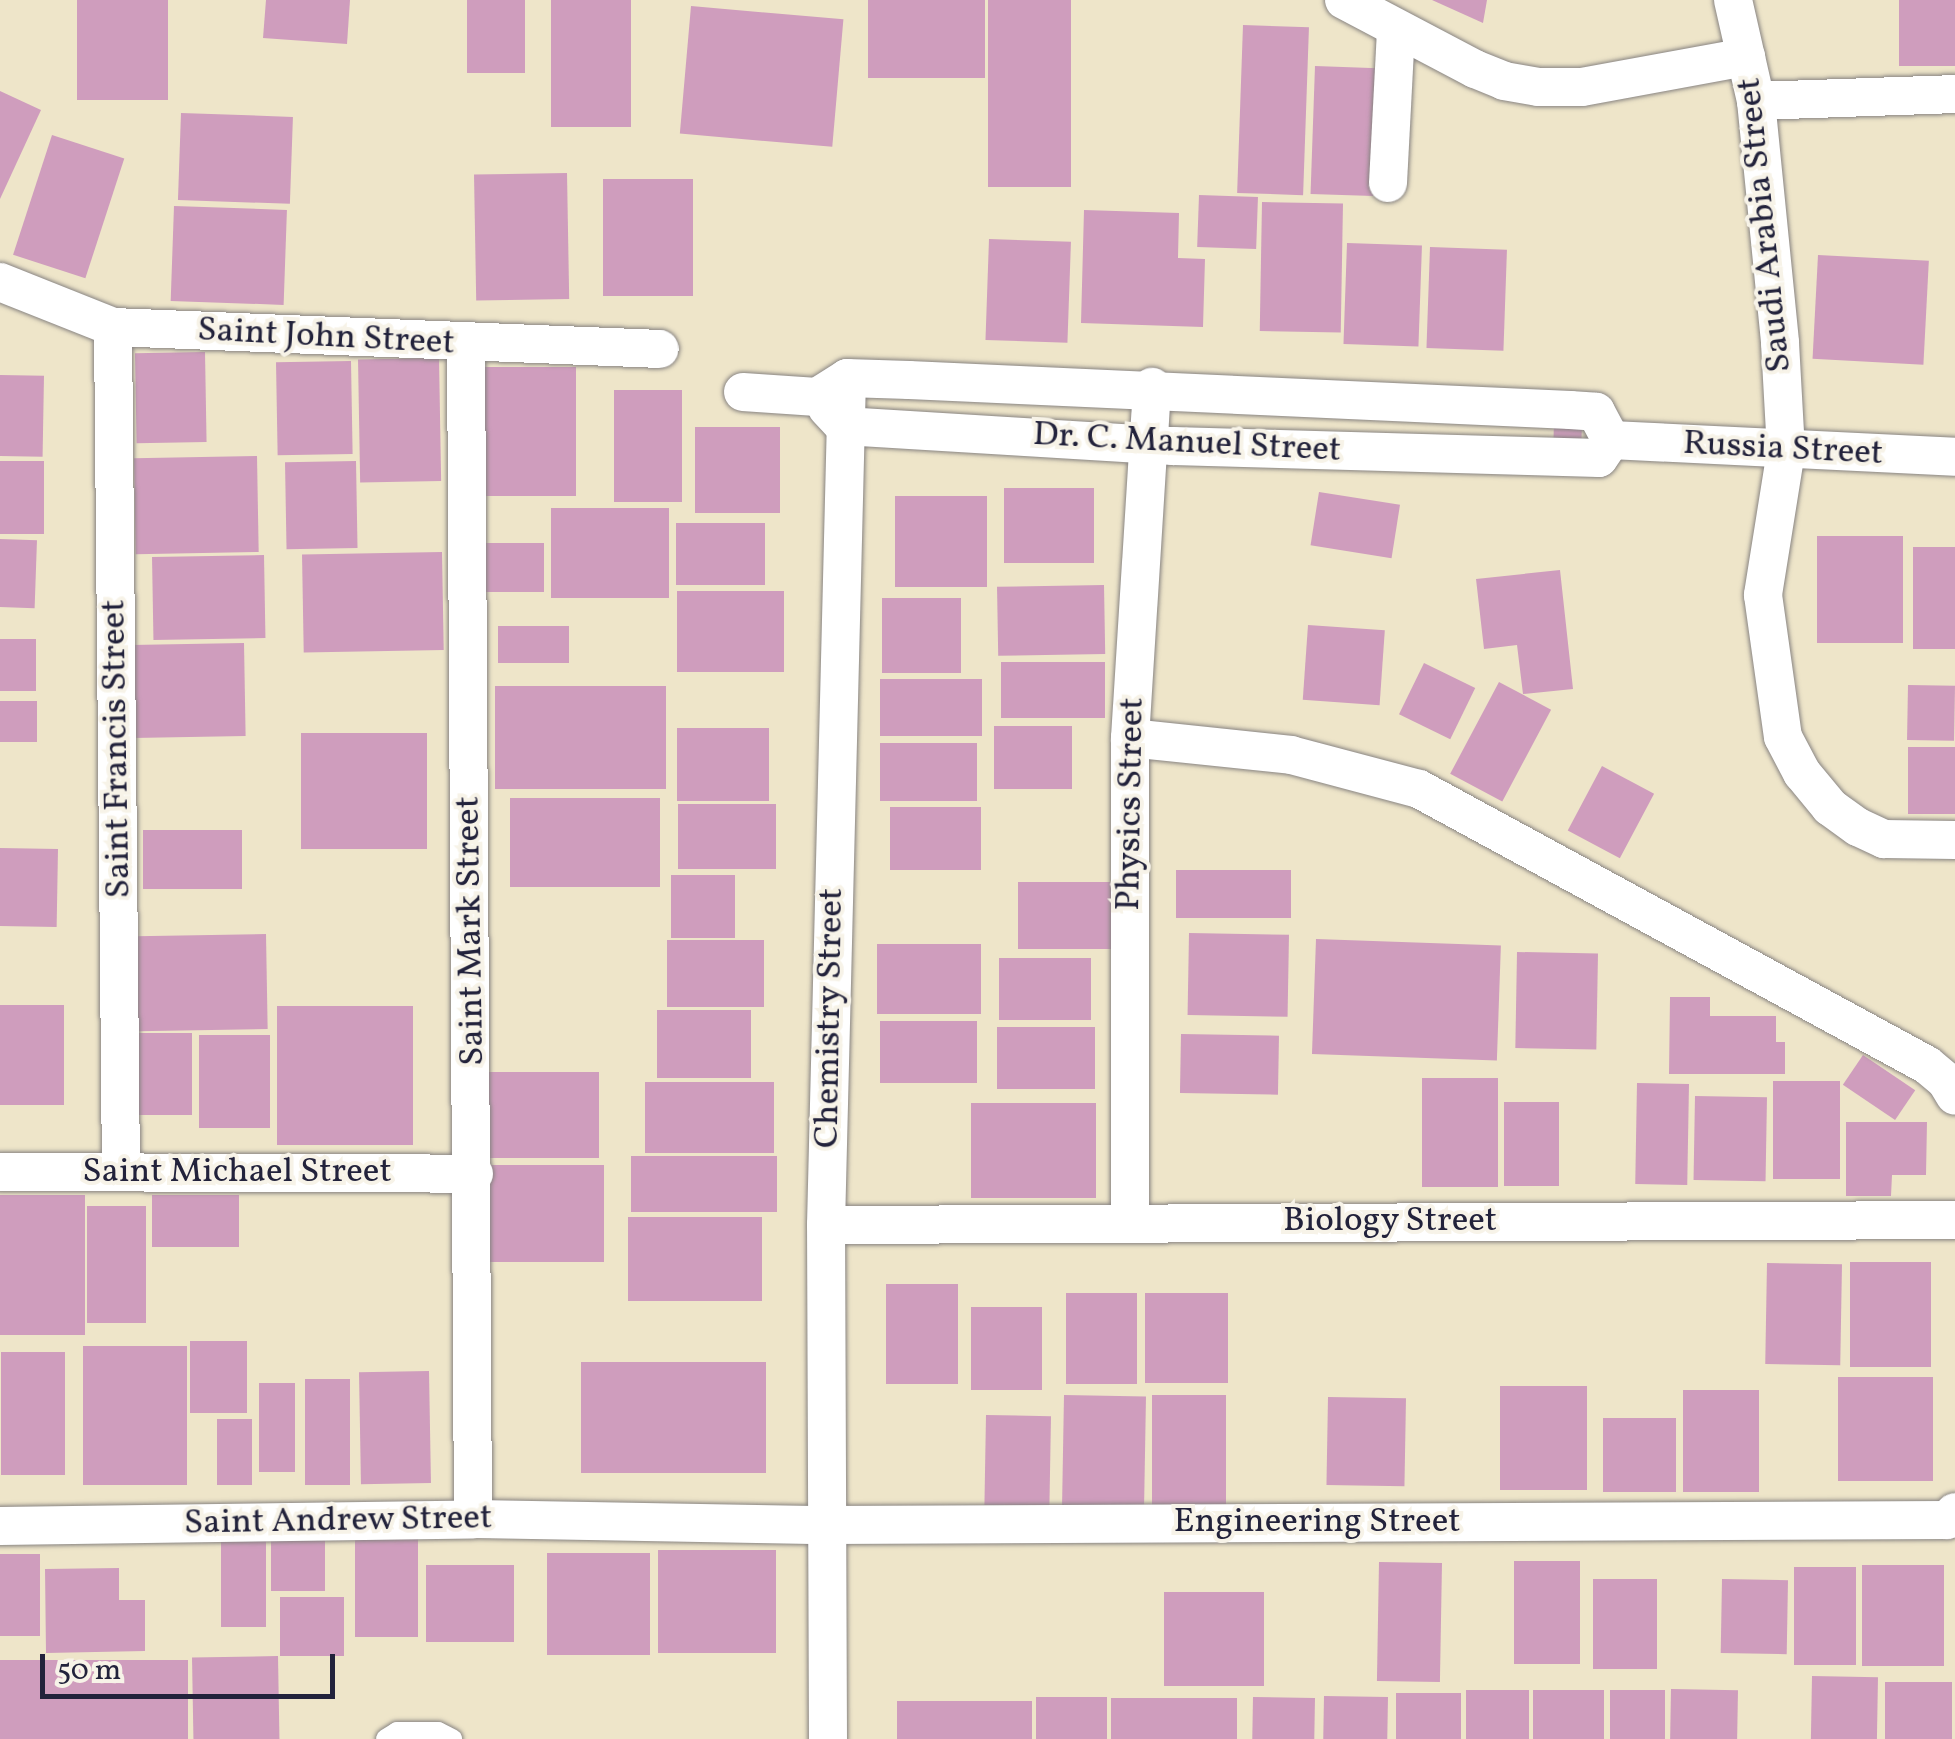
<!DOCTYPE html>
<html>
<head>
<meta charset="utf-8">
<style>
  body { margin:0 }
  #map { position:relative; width:1955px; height:1739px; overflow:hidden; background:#eee5c9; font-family:Vollkorn,serif }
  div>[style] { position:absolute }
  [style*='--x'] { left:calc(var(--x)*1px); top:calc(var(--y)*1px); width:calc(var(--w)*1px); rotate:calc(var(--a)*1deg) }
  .building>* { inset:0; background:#cf9dbd; transform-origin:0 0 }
  .roads { filter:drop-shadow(0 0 2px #888482) drop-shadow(0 0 2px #888482) }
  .service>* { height:20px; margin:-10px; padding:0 10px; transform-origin:10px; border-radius:10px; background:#fff }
  .minor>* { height:38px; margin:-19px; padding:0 19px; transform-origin:19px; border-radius:19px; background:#fff }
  span { translate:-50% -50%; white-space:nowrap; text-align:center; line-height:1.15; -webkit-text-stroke:8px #f7f3e8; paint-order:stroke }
  .street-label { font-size:35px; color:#22223b }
  .scale { position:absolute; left:40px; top:1654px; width:295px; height:45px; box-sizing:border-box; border:5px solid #22223b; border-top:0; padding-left:12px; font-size:30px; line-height:35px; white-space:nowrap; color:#22223b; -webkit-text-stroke:8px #f7f3e8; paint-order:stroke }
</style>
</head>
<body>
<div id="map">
  <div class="building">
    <div style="left:77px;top:0;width:91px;height:100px"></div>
    <div style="clip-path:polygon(266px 0,350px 0,347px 44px,263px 38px)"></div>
    <div style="left:467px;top:0;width:58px;height:73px"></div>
    <div style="left:551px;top:0;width:80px;height:127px"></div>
    <div style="left:868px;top:0;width:117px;height:78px"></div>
    <div style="left:988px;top:0;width:83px;height:187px"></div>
    <div style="clip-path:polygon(1432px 0,1487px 0,1483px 23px)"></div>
    <div style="left:1899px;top:0;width:56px;height:66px"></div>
    <div style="left:691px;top:6px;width:153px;height:128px;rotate:5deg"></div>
    <div style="left:1243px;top:25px;width:66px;height:168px;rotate:2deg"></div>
    <div style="left:1315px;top:66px;width:63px;height:128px;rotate:2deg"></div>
    <div style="clip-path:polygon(0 91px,41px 110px,0 199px)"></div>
    <div style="left:181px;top:113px;width:112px;height:87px;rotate:2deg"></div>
    <div style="left:52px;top:135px;width:76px;height:126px;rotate:18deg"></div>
    <div style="left:567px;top:173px;width:126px;height:93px;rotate:89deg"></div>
    <div style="left:693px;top:179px;width:117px;height:90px;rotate:90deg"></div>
    <div style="left:1199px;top:195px;width:59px;height:52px;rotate:2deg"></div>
    <div style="left:1262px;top:202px;width:81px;height:129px;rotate:1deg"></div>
    <div style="left:174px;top:206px;width:113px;height:95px;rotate:2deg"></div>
    <div style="clip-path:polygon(1084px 210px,1179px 213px,1178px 258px,1205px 259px,1203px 327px,1081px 323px)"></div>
    <div style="left:989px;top:239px;width:82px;height:101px;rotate:2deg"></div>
    <div style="left:1347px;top:243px;width:75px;height:101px;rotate:2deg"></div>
    <div style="left:1430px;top:247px;width:77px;height:101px;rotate:2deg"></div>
    <div style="left:1818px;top:255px;width:111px;height:104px;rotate:3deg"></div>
    <div style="left:205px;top:352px;width:90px;height:70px;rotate:89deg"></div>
    <div style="left:439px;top:358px;width:123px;height:81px;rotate:89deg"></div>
    <div style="left:351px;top:361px;width:93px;height:75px;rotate:89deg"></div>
    <div style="left:479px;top:367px;width:97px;height:129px"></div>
    <div style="left:0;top:375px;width:44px;height:81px;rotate:1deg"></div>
    <div style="left:614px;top:390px;width:68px;height:112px"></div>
    <div style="left:1554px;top:424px;width:28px;height:23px;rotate:2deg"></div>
    <div style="left:695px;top:427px;width:85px;height:86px"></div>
    <div style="left:257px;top:456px;width:96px;height:123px;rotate:89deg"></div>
    <div style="left:0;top:461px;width:44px;height:73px"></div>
    <div style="left:356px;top:461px;width:87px;height:71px;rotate:89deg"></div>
    <div style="left:1004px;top:488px;width:90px;height:75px"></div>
    <div style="left:1319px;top:492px;width:82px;height:54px;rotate:9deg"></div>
    <div style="left:895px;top:496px;width:92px;height:91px"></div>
    <div style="left:551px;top:508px;width:118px;height:90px"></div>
    <div style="left:676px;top:523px;width:89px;height:62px"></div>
    <div style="left:1817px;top:536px;width:86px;height:107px"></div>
    <div style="left:0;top:539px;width:37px;height:68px;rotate:2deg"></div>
    <div style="left:480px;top:543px;width:64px;height:49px"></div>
    <div style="left:1913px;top:547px;width:42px;height:102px"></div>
    <div style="left:442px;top:552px;width:98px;height:140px;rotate:89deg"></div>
    <div style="left:264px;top:555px;width:83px;height:112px;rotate:89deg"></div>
    <div style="clip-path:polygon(1560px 570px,1573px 689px,1523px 694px,1517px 645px,1484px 649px,1476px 579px)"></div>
    <div style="left:1104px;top:585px;width:69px;height:107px;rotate:89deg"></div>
    <div style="left:677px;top:591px;width:107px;height:81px"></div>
    <div style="left:882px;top:598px;width:79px;height:75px"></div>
    <div style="left:1308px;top:625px;width:77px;height:75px;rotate:4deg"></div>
    <div style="left:498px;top:626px;width:71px;height:37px"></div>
    <div style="left:0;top:639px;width:36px;height:52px"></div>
    <div style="left:244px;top:643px;width:93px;height:113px;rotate:89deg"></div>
    <div style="left:1001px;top:662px;width:104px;height:56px"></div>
    <div style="left:1424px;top:663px;width:57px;height:57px;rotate:26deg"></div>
    <div style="left:880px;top:679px;width:102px;height:57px"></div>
    <div style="left:1499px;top:682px;width:59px;height:104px;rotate:28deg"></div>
    <div style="left:1908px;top:685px;width:47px;height:55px;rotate:1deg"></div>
    <div style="left:495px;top:686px;width:171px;height:103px"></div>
    <div style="left:0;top:701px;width:37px;height:41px"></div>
    <div style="left:994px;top:726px;width:78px;height:63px"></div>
    <div style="left:677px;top:728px;width:92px;height:73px"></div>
    <div style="left:427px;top:733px;width:116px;height:126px;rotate:90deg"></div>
    <div style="left:880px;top:743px;width:97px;height:58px"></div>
    <div style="left:1908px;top:747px;width:47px;height:67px"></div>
    <div style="left:1602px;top:766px;width:59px;height:73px;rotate:28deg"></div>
    <div style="left:510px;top:798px;width:150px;height:89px"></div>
    <div style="left:776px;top:804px;width:65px;height:98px;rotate:90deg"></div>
    <div style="left:890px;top:807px;width:91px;height:63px"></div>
    <div style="left:143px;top:830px;width:99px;height:59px"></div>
    <div style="left:0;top:848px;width:58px;height:78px;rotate:1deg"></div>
    <div style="left:1176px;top:870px;width:115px;height:48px"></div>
    <div style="left:735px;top:875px;width:63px;height:64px;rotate:90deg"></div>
    <div style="left:1018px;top:882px;width:93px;height:67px"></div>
    <div style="left:1189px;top:933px;width:100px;height:82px;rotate:1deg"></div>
    <div style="left:266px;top:934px;width:95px;height:130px;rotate:89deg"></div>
    <div style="left:1316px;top:939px;width:185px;height:115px;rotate:2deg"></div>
    <div style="left:667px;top:940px;width:97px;height:67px"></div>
    <div style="left:877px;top:944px;width:104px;height:70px"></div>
    <div style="left:1517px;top:952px;width:81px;height:96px;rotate:1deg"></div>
    <div style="left:1091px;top:958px;width:62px;height:92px;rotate:90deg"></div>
    <div style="clip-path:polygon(1670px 997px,1710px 997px,1710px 1016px,1776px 1016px,1776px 1042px,1785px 1042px,1785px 1074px,1669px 1074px)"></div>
    <div style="left:0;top:1005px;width:64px;height:100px"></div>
    <div style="left:413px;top:1006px;width:139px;height:136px;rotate:90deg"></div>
    <div style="left:657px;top:1010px;width:94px;height:68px"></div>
    <div style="left:880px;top:1021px;width:97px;height:62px"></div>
    <div style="left:1095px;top:1027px;width:62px;height:98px;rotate:90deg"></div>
    <div style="left:132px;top:1033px;width:60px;height:82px"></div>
    <div style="left:1181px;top:1034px;width:98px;height:59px;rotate:1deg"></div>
    <div style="left:199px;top:1035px;width:71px;height:93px"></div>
    <div style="left:1863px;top:1055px;width:63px;height:36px;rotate:34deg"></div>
    <div style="left:487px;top:1072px;width:112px;height:86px"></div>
    <div style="left:1422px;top:1078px;width:76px;height:109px"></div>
    <div style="left:1773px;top:1081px;width:67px;height:98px"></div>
    <div style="left:645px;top:1082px;width:129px;height:71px"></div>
    <div style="left:1637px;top:1083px;width:52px;height:101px;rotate:1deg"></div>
    <div style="left:1695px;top:1096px;width:72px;height:84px;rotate:1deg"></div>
    <div style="left:1504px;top:1102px;width:55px;height:84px"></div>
    <div style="left:1096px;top:1103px;width:95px;height:125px;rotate:90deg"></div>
    <div style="clip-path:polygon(1846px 1122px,1927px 1122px,1926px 1175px,1892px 1175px,1891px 1196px,1846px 1196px)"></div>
    <div style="left:631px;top:1156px;width:146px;height:56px"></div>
    <div style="left:484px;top:1165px;width:120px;height:97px"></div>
    <div style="left:0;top:1195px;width:85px;height:140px"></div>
    <div style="left:152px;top:1195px;width:87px;height:52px"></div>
    <div style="left:87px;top:1206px;width:59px;height:117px"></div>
    <div style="left:628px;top:1217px;width:134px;height:84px"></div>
    <div style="left:1850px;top:1262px;width:81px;height:105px"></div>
    <div style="left:1767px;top:1263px;width:75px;height:101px;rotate:1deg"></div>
    <div style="left:886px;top:1284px;width:72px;height:100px"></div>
    <div style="left:1066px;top:1293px;width:71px;height:91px"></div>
    <div style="left:1145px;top:1293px;width:83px;height:90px"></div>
    <div style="left:971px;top:1307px;width:71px;height:83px"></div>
    <div style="left:190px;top:1341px;width:57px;height:72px"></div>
    <div style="left:187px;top:1346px;width:139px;height:104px;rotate:90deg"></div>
    <div style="left:65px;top:1352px;width:123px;height:64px;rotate:90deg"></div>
    <div style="left:581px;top:1362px;width:185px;height:111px"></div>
    <div style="left:429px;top:1371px;width:112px;height:70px;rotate:89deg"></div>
    <div style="left:1838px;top:1377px;width:95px;height:104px"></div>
    <div style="left:305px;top:1379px;width:45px;height:106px"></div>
    <div style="left:259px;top:1383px;width:36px;height:89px"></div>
    <div style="left:1500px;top:1386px;width:87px;height:104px"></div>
    <div style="left:1683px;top:1390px;width:76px;height:102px"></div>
    <div style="left:1064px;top:1395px;width:82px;height:112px;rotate:1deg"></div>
    <div style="left:1152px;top:1395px;width:74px;height:116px"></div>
    <div style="left:1328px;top:1397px;width:78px;height:88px;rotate:1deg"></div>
    <div style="left:986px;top:1415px;width:65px;height:90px;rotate:1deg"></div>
    <div style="left:1603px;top:1418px;width:73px;height:74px"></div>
    <div style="left:217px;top:1419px;width:35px;height:66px"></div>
    <div style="left:355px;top:1539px;width:63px;height:98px"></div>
    <div style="left:271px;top:1540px;width:54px;height:51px"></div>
    <div style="left:221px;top:1541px;width:45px;height:86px"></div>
    <div style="left:658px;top:1550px;width:118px;height:103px"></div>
    <div style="left:547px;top:1553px;width:103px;height:102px"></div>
    <div style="left:0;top:1554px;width:40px;height:82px"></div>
    <div style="left:1514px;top:1561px;width:66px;height:103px"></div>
    <div style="left:1379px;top:1562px;width:63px;height:119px;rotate:1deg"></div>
    <div style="left:426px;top:1565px;width:88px;height:77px"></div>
    <div style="left:1862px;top:1565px;width:82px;height:101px"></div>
    <div style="left:1794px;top:1567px;width:62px;height:98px"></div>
    <div style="clip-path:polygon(119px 1568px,119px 1600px,145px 1600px,145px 1651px,46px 1653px,45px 1569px)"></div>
    <div style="left:1593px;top:1579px;width:64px;height:90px"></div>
    <div style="left:1722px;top:1579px;width:66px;height:74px;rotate:1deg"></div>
    <div style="left:1164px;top:1592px;width:100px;height:94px"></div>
    <div style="left:344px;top:1597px;width:59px;height:64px;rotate:90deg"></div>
    <div style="left:278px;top:1656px;width:83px;height:86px;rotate:89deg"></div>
    <div style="left:188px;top:1660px;width:79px;height:188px;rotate:90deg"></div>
    <div style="left:1812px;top:1676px;width:66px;height:63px;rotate:1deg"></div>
    <div style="left:1952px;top:1682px;width:57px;height:67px;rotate:90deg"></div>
    <div style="left:1671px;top:1689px;width:67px;height:50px;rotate:1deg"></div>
    <div style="left:1466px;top:1690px;width:63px;height:49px"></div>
    <div style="left:1533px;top:1690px;width:71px;height:49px"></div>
    <div style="left:1610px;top:1690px;width:55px;height:49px"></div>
    <div style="left:1396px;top:1693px;width:65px;height:46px"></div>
    <div style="left:1324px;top:1696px;width:64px;height:43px;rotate:1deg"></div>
    <div style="left:1036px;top:1697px;width:71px;height:42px"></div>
    <div style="left:1253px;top:1697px;width:62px;height:42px;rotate:1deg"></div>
    <div style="left:1111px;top:1698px;width:126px;height:41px"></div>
    <div style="left:897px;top:1701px;width:135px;height:38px"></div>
  </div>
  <div class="roads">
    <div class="service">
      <div style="--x:386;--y:1739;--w:13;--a:-32"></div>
      <div style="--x:397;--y:1732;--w:41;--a:0"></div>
      <div style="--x:438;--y:1732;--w:16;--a:27"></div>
    </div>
    <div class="minor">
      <div style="--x:1344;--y:0;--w:148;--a:27.8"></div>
      <div style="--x:1475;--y:69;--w:31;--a:22"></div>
      <div style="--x:1504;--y:81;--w:35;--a:10"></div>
      <div style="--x:1538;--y:87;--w:44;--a:0"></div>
      <div style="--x:1582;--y:87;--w:167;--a:-10.4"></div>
      <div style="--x:1733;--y:0;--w:104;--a:77.2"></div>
      <div style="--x:1756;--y:101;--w:243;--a:84.3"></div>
      <div style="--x:1780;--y:343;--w:108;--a:86.8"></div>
      <div style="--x:1786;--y:451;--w:146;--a:99.1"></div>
      <div style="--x:1763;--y:595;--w:143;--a:82"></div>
      <div style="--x:1783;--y:737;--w:41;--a:62.2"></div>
      <div style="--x:1802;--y:773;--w:44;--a:50.5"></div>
      <div style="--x:1830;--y:807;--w:34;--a:36"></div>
      <div style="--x:1858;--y:827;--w:29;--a:25"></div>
      <div style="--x:1884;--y:839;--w:71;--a:0.8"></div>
      <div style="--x:1756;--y:101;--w:199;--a:-2"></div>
      <div style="--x:1388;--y:183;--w:154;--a:-87"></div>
      <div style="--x:0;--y:282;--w:122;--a:21.7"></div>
      <div style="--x:113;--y:327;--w:547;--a:2.3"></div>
      <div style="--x:113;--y:327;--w:844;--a:89.46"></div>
      <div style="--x:466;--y:344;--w:1175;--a:89.66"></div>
      <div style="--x:743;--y:392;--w:74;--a:3.9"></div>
      <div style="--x:817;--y:397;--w:36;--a:-32"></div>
      <div style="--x:847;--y:378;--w:62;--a:1.8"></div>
      <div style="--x:909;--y:380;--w:662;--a:2.6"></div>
      <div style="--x:1570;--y:410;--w:26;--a:4"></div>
      <div style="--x:1596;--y:412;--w:32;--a:62"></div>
      <div style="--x:827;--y:408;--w:25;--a:47"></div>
      <div style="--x:844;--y:426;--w:330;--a:3.5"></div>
      <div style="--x:1173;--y:446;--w:426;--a:1.6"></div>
      <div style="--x:1599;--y:458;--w:22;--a:-56"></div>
      <div style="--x:1611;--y:440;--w:344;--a:2.8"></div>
      <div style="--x:1130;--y:738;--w:162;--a:6"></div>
      <div style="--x:1291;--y:755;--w:132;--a:14.9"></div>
      <div style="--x:1419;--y:789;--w:578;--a:28.52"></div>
      <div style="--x:1927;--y:1065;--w:25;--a:40"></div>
      <div style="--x:1946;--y:1081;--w:17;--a:59"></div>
      <div style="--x:0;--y:1172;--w:474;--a:0.2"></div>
      <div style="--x:1130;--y:1221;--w:483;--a:-90"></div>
      <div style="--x:1130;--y:738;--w:352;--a:-86.4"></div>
      <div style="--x:826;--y:1225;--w:1129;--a:-0.25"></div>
      <div style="--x:0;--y:1526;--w:473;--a:-0.8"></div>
      <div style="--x:473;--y:1519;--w:354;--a:1"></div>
      <div style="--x:827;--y:1525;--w:1120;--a:-0.26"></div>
      <div style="--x:1947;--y:1520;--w:11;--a:-45"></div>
      <div style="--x:828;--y:1739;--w:514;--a:-90.22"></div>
      <div style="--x:826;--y:1225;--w:847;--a:-88.58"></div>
    </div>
  </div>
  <div class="street-label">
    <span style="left:1765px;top:225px;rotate:-96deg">Saudi Arabia Street</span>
    <span style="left:326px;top:337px;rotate:3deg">Saint John Street</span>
    <span style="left:1187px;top:443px;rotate:3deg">Dr. C. Manuel Street</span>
    <span style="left:1783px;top:449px;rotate:3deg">Russia Street</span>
    <span style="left:117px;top:749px;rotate:-91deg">Saint Francis Street</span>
    <span style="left:1131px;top:804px;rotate:-89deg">Physics Street</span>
    <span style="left:471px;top:931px;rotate:-91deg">Saint Mark Street</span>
    <span style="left:830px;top:1018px;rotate:-89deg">Chemistry Street</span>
    <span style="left:237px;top:1172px">Saint Michael Street</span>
    <span style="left:1390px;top:1221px">Biology Street</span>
    <span style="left:338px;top:1521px;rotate:-1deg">Saint Andrew Street</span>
    <span style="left:1317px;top:1522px">Engineering Street</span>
  </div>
  <div class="scale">50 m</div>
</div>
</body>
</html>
